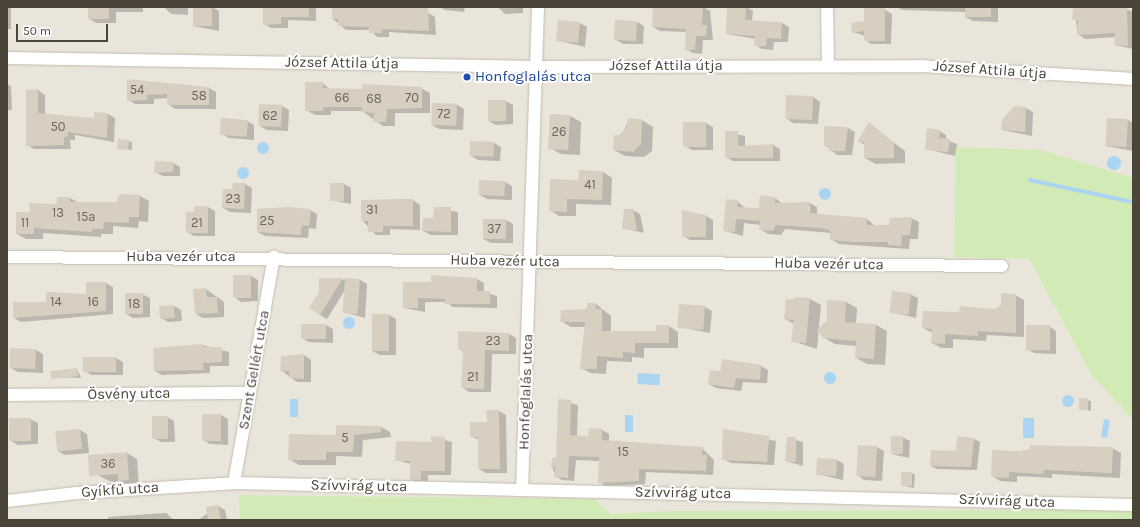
<!DOCTYPE html>
<html>
<head>
<meta charset="utf-8">
<style>
  body { margin:0 }
  #map { position:relative; width:1140px; height:527px; overflow:hidden; background:#f6f3ec; font-family:Karla,sans-serif }
  div>[style] { position:absolute }
  [style*='--x'] { left:calc(var(--x)*1px); top:calc(var(--y)*1px); width:calc(var(--w)*1px); rotate:calc(var(--a)*1deg) }
  .residential>* { inset:0; background:#eae5da }
  .green>* { inset:0; background:#d2eab5 }
  .water>* { inset:0; background:#a9d4f2; transform-origin:0 0 }
  .round { border-radius:50% }
  .shadow>* { inset:0; background:#0003; transform-origin:0 0 }
  .stream>* { height:3.5px; margin:-1.75px; padding:0 1.75px; transform-origin:1.75px; border-radius:1.75px; background:#a9d4f2 }
  .building>* { inset:0; background:#d8cfc1; transform-origin:0 0 }
  .roads { filter:drop-shadow(0 0 1px #c2bbae) drop-shadow(0 0 1px #c2bbae) }
  .minor>* { height:12px; margin:-6px; padding:0 6px; transform-origin:6px; border-radius:6px; background:#fff }
  .dots>* { width:11px; height:11px; translate:-50% -50%; box-sizing:border-box; border:2px solid #fff; border-radius:50% }
  span { translate:-50% -50%; white-space:nowrap; text-align:center; line-height:1.15; -webkit-text-stroke:4px #fff; paint-order:stroke }
  .number-label { font-size:13px; color:#6e675b }
  .number-label span { -webkit-text-stroke-width:0 }
  .street-label { font-size:15px; color:#4b4439 }
  .transit-label { font-size:15px; color:#164399 }
  .left { translate:0 -50%; text-align:left }
  .frame { position:absolute; inset:0; border:8px solid #4b4439; pointer-events:none }
  .scale { position:absolute; left:16px; top:24px; width:92px; height:18px; box-sizing:border-box; border:2px solid #4b4439; border-top:0; padding-left:5px; font-size:12px; line-height:14px; white-space:nowrap; color:#4b4439; -webkit-text-stroke:3px #fff; paint-order:stroke }
</style>
</head>
<body>
<div id="map">
  <div class="residential">
    <div style="clip-path:polygon(7px 7px,1133px 7px,1133px 180px,955px 257px,1029px 259px,1092px 376px,1133px 420px,1133px 520px,7px 520px)"></div>
  </div>
  <div class="green">
    <div style="clip-path:polygon(956px 147px,1041px 150px,1133px 178px,1133px 420px,1092px 376px,1029px 259px,954px 257px)"></div>
    <div style="clip-path:polygon(239px 495px,594px 499px,611px 514px,670px 511px,1133px 510px,1133px 520px,240px 520px)"></div>
  </div>
  <div class="water">
    <div class="round" style="left:257px;top:142px;width:12px;height:12px"></div>
    <div class="round" style="left:1107px;top:156px;width:14px;height:14px"></div>
    <div class="round" style="left:237px;top:167px;width:12px;height:12px"></div>
    <div class="round" style="left:819px;top:188px;width:12px;height:12px"></div>
    <div class="round" style="left:343px;top:317px;width:12px;height:12px"></div>
    <div class="round" style="left:824px;top:372px;width:12px;height:12px"></div>
    <div style="left:638px;top:373px;width:22px;height:11px;rotate:3deg"></div>
    <div class="round" style="left:1062px;top:395px;width:12px;height:12px"></div>
    <div style="left:290px;top:399px;width:8px;height:18px"></div>
    <div style="left:625px;top:415px;width:8px;height:17px"></div>
    <div style="left:1023px;top:418px;width:11px;height:20px"></div>
    <div style="left:1104px;top:419px;width:6px;height:18px;rotate:9deg"></div>
  </div>
  <div class="shadow">
    <div style="left:7px;top:7px;width:4px;height:22px"></div>
    <div style="clip-path:polygon(89px 7px,143px 7px,143px 12px,116px 12px,116px 23px,96px 23px,88px 18px)"></div>
    <div style="clip-path:polygon(164px 7px,188px 7px,188px 15px,171px 14px)"></div>
    <div style="clip-path:polygon(194px 7px,212px 7px,219px 11px,219px 31px,193px 26px)"></div>
    <div style="clip-path:polygon(264px 7px,316px 7px,316px 21px,288px 20px,288px 28px,271px 28px,264px 24px)"></div>
    <div style="clip-path:polygon(333px 7px,428px 13px,435px 17px,436px 35px,389px 32px,389px 37px,377px 37px,370px 30px,346px 30px,333px 19px)"></div>
    <div style="clip-path:polygon(439px 7px,465px 7px,464px 12px,445px 10px)"></div>
    <div style="clip-path:polygon(498px 7px,523px 7px,523px 13px,505px 14px)"></div>
    <div style="clip-path:polygon(654px 7px,703px 7px,710px 11px,713px 40px,703px 40px,702px 54px,693px 53px,686px 49px,687px 32px,660px 31px,653px 27px)"></div>
    <div style="clip-path:polygon(728px 7px,746px 7px,753px 11px,752px 21px,782px 23px,789px 27px,788px 42px,774px 42px,773px 50px,762px 49px,755px 45px,756px 39px,727px 34px)"></div>
    <div style="clip-path:polygon(896px 7px,998px 7px,998px 22px,973px 21px,965px 17px,965px 12px,902px 10px)"></div>
    <div style="clip-path:polygon(1019px 7px,1033px 7px,1032px 8px)"></div>
    <div style="clip-path:polygon(1074px 7px,1127px 9px,1133px 12px,1133px 49px,1115px 45px,1116px 37px,1085px 39px,1078px 34px)"></div>
    <div style="clip-path:polygon(885px 10px,892px 14px,891px 44px,871px 44px,865px 40px,865px 36px,853px 32px)"></div>
    <div style="clip-path:polygon(616px 21px,637px 22px,644px 26px,643px 44px,623px 44px,616px 40px)"></div>
    <div style="clip-path:polygon(580px 23px,587px 27px,585px 47px,556px 40px)"></div>
    <div style="clip-path:polygon(128px 80px,209px 88px,216px 92px,216px 109px,175px 109px,168px 104px,168px 98px,154px 99px,154px 104px,135px 104px,128px 100px)"></div>
    <div style="clip-path:polygon(322px 83px,331px 90px,421px 88px,430px 93px,430px 113px,395px 113px,395px 126px,383px 126px,362px 111px,331px 111px,331px 115px,315px 115px,306px 110px)"></div>
    <div style="clip-path:polygon(7px 84px,11px 86px,12px 110px,7px 110px)"></div>
    <div style="clip-path:polygon(38px 90px,45px 95px,45px 115px,95px 119px,108px 114px,115px 118px,114px 142px,75px 135px,75px 140px,70px 140px,71px 149px,34px 149px,27px 145px,26px 91px)"></div>
    <div style="clip-path:polygon(813px 97px,820px 102px,818px 124px,793px 123px,786px 118px)"></div>
    <div style="clip-path:polygon(505px 101px,513px 105px,513px 124px,496px 125px,489px 121px)"></div>
    <div style="clip-path:polygon(457px 105px,464px 109px,463px 130px,439px 129px,432px 125px)"></div>
    <div style="clip-path:polygon(282px 106px,289px 110px,288px 131px,267px 130px,260px 126px)"></div>
    <div style="clip-path:polygon(1026px 108px,1033px 112px,1032px 136px,1002px 130px)"></div>
    <div style="clip-path:polygon(570px 116px,581px 122px,580px 155px,561px 154px,550px 148px)"></div>
    <div style="clip-path:polygon(629px 120px,642px 120px,653px 127px,652px 151px,644px 157px,625px 156px,614px 150px)"></div>
    <div style="clip-path:polygon(1128px 120px,1133px 123px,1133px 151px,1106px 146px)"></div>
    <div style="clip-path:polygon(247px 121px,254px 125px,254px 140px,229px 138px,222px 134px)"></div>
    <div style="clip-path:polygon(706px 123px,713px 127px,713px 150px,692px 150px,685px 146px)"></div>
    <div style="clip-path:polygon(869px 124px,905px 151px,905px 163px,876px 164px,865px 158px,865px 145px,858px 141px)"></div>
    <div style="clip-path:polygon(825px 127px,848px 128px,855px 132px,852px 155px,837px 155px,825px 145px)"></div>
    <div style="clip-path:polygon(939px 131px,946px 135px,946px 140px,957px 144px,955px 156px,926px 149px)"></div>
    <div style="clip-path:polygon(726px 132px,745px 136px,745px 146px,773px 145px,780px 149px,780px 161px,733px 161px,726px 157px)"></div>
    <div style="clip-path:polygon(119px 140px,132px 142px,132px 150px,119px 148px)"></div>
    <div style="clip-path:polygon(494px 143px,501px 147px,500px 161px,478px 160px,471px 156px)"></div>
    <div style="clip-path:polygon(173px 163px,180px 167px,180px 176px,163px 176px,155px 172px)"></div>
    <div style="clip-path:polygon(603px 172px,612px 178px,611px 205px,576px 204px,576px 216px,559px 216px,550px 210px)"></div>
    <div style="clip-path:polygon(480px 181px,505px 182px,512px 186px,512px 200px,487px 199px,480px 195px)"></div>
    <div style="clip-path:polygon(245px 184px,252px 188px,251px 213px,230px 212px,223px 208px,233px 190px)"></div>
    <div style="clip-path:polygon(344px 184px,351px 188px,351px 204px,331px 200px)"></div>
    <div style="clip-path:polygon(120px 195px,140px 196px,149px 201px,148px 222px,139px 221px,138px 228px,113px 226px,113px 234px,101px 234px,101px 237px,43px 233px,43px 239px,26px 239px,17px 234px,31px 213px,70px 198px,79px 203px,117px 203px)"></div>
    <div style="clip-path:polygon(evenodd,775px 198px,783px 204px,809px 203px,817px 207px,817px 214px,867px 219px,875px 226px,890px 226px,911px 218px,919px 222px,918px 239px,910px 239px,909px 249px,839px 244px,831px 239px,831px 233px,785px 229px,781px 235px,768px 234px,760px 229px,761px 225px,744px 223px,743px 236px,725px 231px,737px 201px,745px 208px,760px 209px,775px 198px,808px 206px,810px 206px,809px 218px,808px 206px)"></div>
    <div style="clip-path:polygon(413px 200px,420px 205px,420px 230px,390px 229px,390px 235px,376px 235px,362px 220px)"></div>
    <div style="clip-path:polygon(208px 207px,215px 211px,215px 236px,194px 236px,187px 232px,195px 214px)"></div>
    <div style="clip-path:polygon(435px 208px,458px 212px,458px 235px,431px 235px,423px 231px,434px 219px)"></div>
    <div style="clip-path:polygon(310px 210px,317px 214px,316px 229px,309px 228px,308px 238px,265px 236px,258px 232px)"></div>
    <div style="clip-path:polygon(633px 210px,640px 214px,644px 233px,623px 228px)"></div>
    <div style="clip-path:polygon(706px 216px,713px 220px,713px 240px,690px 240px,683px 236px)"></div>
    <div style="clip-path:polygon(506px 220px,513px 224px,513px 243px,491px 243px,483px 239px)"></div>
    <div style="clip-path:polygon(251px 276px,258px 280px,258px 301px,241px 302px,234px 297px)"></div>
    <div style="clip-path:polygon(320px 279px,360px 280px,367px 284px,365px 318px,344px 312px,345px 290px,327px 319px,320px 315px)"></div>
    <div style="clip-path:polygon(477px 279px,484px 283px,484px 292px,497px 296px,497px 308px,453px 307px,446px 302px,425px 302px,425px 312px,404px 308px,432px 283px)"></div>
    <div style="clip-path:polygon(106px 283px,113px 287px,113px 314px,21px 322px,14px 318px,47px 303px,47px 292px,87px 295px)"></div>
    <div style="clip-path:polygon(206px 289px,224px 302px,224px 317px,203px 318px,196px 314px)"></div>
    <div style="clip-path:polygon(142px 294px,150px 298px,150px 317px,133px 318px,126px 314px)"></div>
    <div style="clip-path:polygon(910px 294px,918px 298px,916px 318px,891px 312px)"></div>
    <div style="clip-path:polygon(1015px 295px,1024px 300px,1024px 337px,987px 335px,986px 341px,953px 339px,953px 348px,941px 348px,932px 343px,933px 333px,923px 328px,960px 313px,995px 310px)"></div>
    <div style="clip-path:polygon(810px 299px,821px 305px,817px 349px,792px 341px,794px 324px,785px 319px,787px 300px)"></div>
    <div style="clip-path:polygon(846px 302px,857px 308px,856px 324px,876px 325px,887px 331px,885px 365px,867px 364px,856px 358px,856px 346px,835px 344px,823px 337px)"></div>
    <div style="clip-path:polygon(596px 304px,611px 316px,611px 332px,657px 332px,669px 326px,678px 332px,678px 348px,644px 348px,644px 358px,632px 357px,632px 362px,607px 361px,606px 374px,591px 373px,581px 368px,585px 327px,571px 327px,561px 321px)"></div>
    <div style="clip-path:polygon(174px 306px,181px 310px,182px 321px,168px 322px,161px 318px)"></div>
    <div style="clip-path:polygon(705px 307px,712px 311px,710px 333px,679px 327px)"></div>
    <div style="clip-path:polygon(389px 315px,396px 319px,396px 355px,380px 355px,372px 351px)"></div>
    <div style="clip-path:polygon(326px 325px,333px 329px,333px 343px,309px 342px,302px 338px)"></div>
    <div style="clip-path:polygon(1049px 326px,1056px 331px,1056px 354px,1034px 353px,1027px 349px)"></div>
    <div style="clip-path:polygon(509px 334px,516px 338px,516px 354px,492px 354px,491px 392px,469px 392px,462px 387px,464px 352px,459px 349px)"></div>
    <div style="clip-path:polygon(202px 345px,229px 352px,229px 366px,210px 366px,210px 373px,162px 375px,155px 371px)"></div>
    <div style="clip-path:polygon(36px 350px,43px 354px,43px 373px,18px 372px,11px 368px)"></div>
    <div style="clip-path:polygon(304px 355px,311px 360px,311px 382px,297px 382px,282px 371px,282px 357px)"></div>
    <div style="clip-path:polygon(84px 358px,116px 358px,123px 362px,123px 375px,92px 375px,84px 371px)"></div>
    <div style="clip-path:polygon(723px 360px,761px 366px,768px 370px,767px 383px,743px 382px,741px 391px,716px 388px,709px 384px,721px 372px)"></div>
    <div style="clip-path:polygon(77px 369px,81px 378px,51px 377px)"></div>
    <div style="clip-path:polygon(1080px 399px,1091px 401px,1091px 411px,1079px 409px)"></div>
    <div style="clip-path:polygon(559px 400px,578px 405px,577px 436px,589px 437px,602px 430px,609px 434px,609px 441px,702px 448px,714px 460px,713px 475px,646px 472px,645px 484px,606px 486px,599px 482px,600px 461px,576px 460px,574px 481px,562px 480px,555px 476px,552px 466px,557px 459px)"></div>
    <div style="clip-path:polygon(499px 411px,506px 415px,507px 473px,486px 473px,479px 469px,479px 440px,471px 436px)"></div>
    <div style="clip-path:polygon(203px 415px,221px 415px,228px 419px,228px 445px,210px 444px,203px 440px)"></div>
    <div style="clip-path:polygon(167px 417px,174px 421px,175px 442px,161px 442px,154px 438px)"></div>
    <div style="clip-path:polygon(30px 419px,38px 423px,38px 444px,18px 445px,11px 441px)"></div>
    <div style="clip-path:polygon(381px 427px,390px 432px,391px 437px,363px 440px,362px 457px,336px 456px,336px 465px,299px 465px,289px 459px,337px 436px)"></div>
    <div style="clip-path:polygon(80px 430px,87px 434px,89px 453px,65px 455px,58px 451px,56px 432px)"></div>
    <div style="clip-path:polygon(724px 430px,776px 441px,774px 465px,731px 463px,723px 459px)"></div>
    <div style="clip-path:polygon(432px 437px,452px 442px,451px 475px,428px 475px,428px 484px,418px 483px,411px 479px,411px 464px,396px 460px,432px 443px)"></div>
    <div style="clip-path:polygon(902px 437px,910px 441px,909px 458px,891px 454px)"></div>
    <div style="clip-path:polygon(788px 438px,803px 442px,803px 466px,786px 461px)"></div>
    <div style="clip-path:polygon(974px 439px,980px 442px,977px 470px,937px 469px,931px 466px)"></div>
    <div style="clip-path:polygon(877px 447px,884px 451px,882px 481px,864px 480px,857px 475px)"></div>
    <div style="clip-path:polygon(1112px 448px,1121px 453px,1120px 478px,1052px 474px,1052px 478px,1017px 476px,1017px 482px,1000px 481px,992px 476px,1020px 452px)"></div>
    <div style="clip-path:polygon(127px 453px,137px 459px,139px 486px,109px 481px,98px 475px)"></div>
    <div style="clip-path:polygon(837px 460px,844px 464px,843px 480px,817px 474px,818px 461px)"></div>
    <div style="clip-path:polygon(912px 473px,915px 475px,914px 488px,901px 485px)"></div>
    <div style="clip-path:polygon(218px 506px,225px 510px,227px 520px,198px 520px)"></div>
    <div style="clip-path:polygon(166px 513px,174px 520px,108px 520px,108px 517px)"></div>
  </div>
  <div class="stream">
    <div style="--x:1030;--y:180;--w:105;--a:12.1"></div>
  </div>
  <div class="building">
    <div style="left:88px;top:7px;width:21px;height:12px"></div>
    <div style="left:193px;top:7px;width:19px;height:19px"></div>
    <div style="clip-path:polygon(263px 7px,309px 7px,309px 17px,281px 17px,281px 24px,263px 25px)"></div>
    <div style="clip-path:polygon(332px 7px,428px 7px,429px 31px,382px 29px,382px 33px,369px 33px,369px 27px,338px 26px,338px 19px,332px 19px)"></div>
    <div style="clip-path:polygon(653px 7px,703px 7px,702px 25px,707px 25px,706px 36px,696px 36px,695px 50px,685px 50px,686px 29px,652px 27px)"></div>
    <div style="clip-path:polygon(727px 7px,746px 7px,745px 20px,782px 22px,781px 39px,767px 38px,766px 46px,754px 46px,755px 36px,726px 34px)"></div>
    <div style="clip-path:polygon(864px 7px,885px 7px,885px 41px,864px 41px,864px 31px,852px 33px,851px 23px,864px 21px)"></div>
    <div style="left:965px;top:7px;width:26px;height:10px"></div>
    <div style="clip-path:polygon(1073px 7px,1127px 8px,1128px 46px,1114px 45px,1115px 33px,1077px 35px,1078px 20px,1072px 20px)"></div>
    <div style="left:558px;top:20px;width:22px;height:21px;rotate:5deg"></div>
    <div style="left:615px;top:20px;width:22px;height:20px;rotate:3deg"></div>
    <div style="clip-path:polygon(127px 79px,209px 87px,209px 105px,167px 105px,167px 94px,147px 95px,147px 100px,127px 101px)"></div>
    <div style="clip-path:polygon(305px 82px,323px 82px,323px 88px,362px 89px,362px 84px,422px 87px,422px 108px,387px 109px,386px 122px,373px 122px,374px 113px,361px 112px,362px 107px,323px 107px,323px 111px,305px 111px)"></div>
    <div style="clip-path:polygon(38px 89px,38px 113px,94px 118px,94px 112px,108px 113px,107px 138px,68px 132px,68px 136px,64px 137px,64px 145px,26px 146px,26px 90px)"></div>
    <div style="left:786px;top:95px;width:27px;height:24px;rotate:2deg"></div>
    <div style="left:488px;top:100px;width:18px;height:21px"></div>
    <div style="left:432px;top:103px;width:25px;height:22px;rotate:2deg"></div>
    <div style="left:259px;top:104px;width:23px;height:22px;rotate:2deg"></div>
    <div style="clip-path:polygon(1014px 106px,1026px 107px,1025px 132px,1001px 130px,1002px 120px)"></div>
    <div style="left:550px;top:114px;width:20px;height:35px;rotate:3deg"></div>
    <div style="left:221px;top:118px;width:27px;height:17px;rotate:4deg"></div>
    <div style="clip-path:polygon(628px 118px,642px 119px,641px 144px,633px 152px,613px 150px,614px 135px,619px 135px,627px 127px)"></div>
    <div style="left:1107px;top:118px;width:21px;height:28px;rotate:3deg"></div>
    <div style="left:683px;top:122px;width:23px;height:25px"></div>
    <div style="clip-path:polygon(869px 122px,894px 143px,894px 158px,864px 158px,864px 142px,857px 142px)"></div>
    <div style="clip-path:polygon(824px 126px,848px 127px,845px 151px,829px 151px,829px 146px,824px 146px)"></div>
    <div style="clip-path:polygon(927px 128px,940px 130px,939px 138px,950px 139px,948px 152px,925px 150px)"></div>
    <div style="clip-path:polygon(725px 131px,738px 131px,738px 146px,773px 144px,773px 158px,725px 158px)"></div>
    <div style="left:118px;top:139px;width:11px;height:10px;rotate:5deg"></div>
    <div style="left:470px;top:141px;width:24px;height:15px;rotate:2deg"></div>
    <div style="clip-path:polygon(155px 161px,174px 162px,173px 172px,154px 173px)"></div>
    <div style="clip-path:polygon(579px 170px,603px 171px,602px 200px,567px 199px,567px 212px,549px 211px,550px 179px,578px 180px)"></div>
    <div style="left:479px;top:180px;width:26px;height:15px;rotate:2deg"></div>
    <div style="clip-path:polygon(233px 183px,245px 183px,244px 209px,222px 208px,223px 189px,232px 189px)"></div>
    <div style="left:330px;top:183px;width:14px;height:18px"></div>
    <div style="clip-path:polygon(120px 194px,140px 195px,139px 217px,129px 217px,129px 223px,104px 222px,103px 229px,92px 229px,92px 232px,34px 228px,34px 234px,16px 234px,16px 212px,30px 212px,29px 203px,57px 204px,57px 197px,70px 197px,70px 202px,116px 202px)"></div>
    <div style="clip-path:polygon(760px 195px,775px 197px,775px 203px,809px 202px,809px 213px,867px 218px,867px 225px,889px 225px,890px 218px,912px 217px,910px 235px,902px 235px,901px 246px,888px 245px,888px 242px,852px 242px,830px 240px,830px 230px,820px 228px,776px 225px,773px 231px,759px 230px,760px 221px,736px 219px,735px 232px,723px 231px,726px 199px,738px 200px,737px 207px,759px 208px)"></div>
    <div style="clip-path:polygon(397px 199px,413px 199px,413px 226px,383px 226px,383px 232px,368px 232px,368px 221px,361px 221px,361px 200px)"></div>
    <div style="clip-path:polygon(194px 206px,208px 206px,208px 233px,186px 233px,186px 212px,194px 212px)"></div>
    <div style="clip-path:polygon(289px 207px,311px 209px,309px 226px,302px 225px,301px 235px,257px 232px,257px 209px)"></div>
    <div style="clip-path:polygon(434px 207px,451px 207px,451px 232px,422px 231px,423px 218px,433px 218px)"></div>
    <div style="clip-path:polygon(624px 209px,633px 209px,637px 230px,622px 229px)"></div>
    <div style="clip-path:polygon(682px 210px,706px 215px,706px 237px,682px 237px)"></div>
    <div style="left:483px;top:219px;width:23px;height:20px"></div>
    <div style="left:233px;top:275px;width:18px;height:23px"></div>
    <div style="clip-path:polygon(431px 275px,477px 278px,477px 291px,490px 291px,490px 304px,445px 304px,445px 299px,418px 298px,418px 308px,403px 308px,403px 282px,431px 282px)"></div>
    <div style="clip-path:polygon(319px 278px,343px 278px,320px 315px,309px 308px,319px 292px)"></div>
    <div style="left:345px;top:278px;width:15px;height:35px;rotate:4deg"></div>
    <div style="clip-path:polygon(86px 282px,106px 282px,106px 311px,13px 318px,13px 302px,46px 302px,46px 292px,86px 294px)"></div>
    <div style="clip-path:polygon(206px 288px,207px 297px,217px 297px,218px 313px,195px 314px,193px 289px)"></div>
    <div style="left:892px;top:291px;width:19px;height:22px;rotate:6deg"></div>
    <div style="left:143px;top:293px;width:21px;height:18px;rotate:90deg"></div>
    <div style="clip-path:polygon(1001px 293px,1016px 294px,1016px 333px,978px 331px,978px 336px,945px 334px,945px 344px,931px 343px,932px 329px,922px 328px,923px 311px,959px 312px,960px 306px,995px 309px,1001px 305px)"></div>
    <div style="clip-path:polygon(795px 297px,810px 298px,806px 343px,791px 342px,794px 320px,784px 319px,786px 299px,794px 300px)"></div>
    <div style="clip-path:polygon(827px 300px,846px 301px,845px 322px,876px 324px,874px 359px,855px 358px,856px 341px,823px 338px,817px 330px,827px 320px)"></div>
    <div style="clip-path:polygon(587px 303px,596px 303px,596px 309px,602px 309px,602px 331px,656px 331px,656px 325px,669px 325px,669px 343px,635px 343px,635px 353px,623px 352px,623px 358px,597px 356px,597px 369px,580px 369px,585px 322px,560px 322px,561px 310px,587px 309px)"></div>
    <div style="left:679px;top:304px;width:26px;height:24px;rotate:4deg"></div>
    <div style="left:174px;top:305px;width:13px;height:15px;rotate:86deg"></div>
    <div style="left:372px;top:314px;width:17px;height:37px"></div>
    <div style="left:301px;top:324px;width:25px;height:15px"></div>
    <div style="left:1026px;top:325px;width:24px;height:25px"></div>
    <div style="clip-path:polygon(458px 331px,509px 333px,509px 351px,485px 350px,484px 389px,461px 388px,463px 350px,458px 349px)"></div>
    <div style="clip-path:polygon(203px 344px,203px 347px,222px 347px,222px 362px,203px 363px,204px 370px,154px 371px,153px 348px)"></div>
    <div style="left:10px;top:348px;width:26px;height:20px;rotate:2deg"></div>
    <div style="clip-path:polygon(304px 354px,304px 379px,289px 378px,289px 371px,280px 371px,281px 356px)"></div>
    <div style="left:83px;top:357px;width:33px;height:15px"></div>
    <div style="clip-path:polygon(722px 359px,761px 365px,760px 380px,736px 378px,734px 388px,708px 384px,710px 370px,720px 371px)"></div>
    <div style="left:77px;top:368px;width:8px;height:27px;rotate:83deg"></div>
    <div style="left:1079px;top:398px;width:9px;height:12px"></div>
    <div style="clip-path:polygon(558px 399px,571px 400px,570px 435px,588px 436px,589px 428px,602px 429px,602px 440px,703px 447px,702px 455px,707px 455px,706px 471px,639px 469px,639px 481px,598px 483px,599px 457px,569px 456px,568px 478px,554px 477px,555px 467px,551px 467px,552px 458px,556px 458px)"></div>
    <div style="clip-path:polygon(486px 410px,499px 410px,500px 469px,478px 469px,478px 437px,470px 437px,470px 422px,487px 422px)"></div>
    <div style="left:202px;top:414px;width:19px;height:27px"></div>
    <div style="left:152px;top:416px;width:16px;height:23px"></div>
    <div style="left:9px;top:418px;width:22px;height:23px"></div>
    <div style="clip-path:polygon(336px 425px,381px 426px,381px 432px,354px 435px,353px 452px,326px 452px,326px 460px,288px 460px,289px 434px,336px 435px)"></div>
    <div style="left:80px;top:429px;width:20px;height:25px;rotate:84deg"></div>
    <div style="clip-path:polygon(723px 429px,769px 436px,767px 462px,722px 460px)"></div>
    <div style="clip-path:polygon(431px 436px,445px 437px,445px 471px,421px 471px,421px 480px,410px 480px,410px 461px,395px 461px,396px 441px,431px 442px)"></div>
    <div style="left:891px;top:436px;width:12px;height:18px"></div>
    <div style="clip-path:polygon(957px 436px,974px 438px,971px 467px,930px 466px,931px 450px,956px 451px)"></div>
    <div style="clip-path:polygon(787px 437px,796px 437px,796px 462px,785px 461px)"></div>
    <div style="left:858px;top:445px;width:19px;height:31px;rotate:3deg"></div>
    <div style="clip-path:polygon(1030px 445px,1113px 447px,1112px 473px,1044px 470px,1043px 474px,1009px 472px,1009px 478px,991px 477px,992px 450px,1020px 451px,1030px 449px)"></div>
    <div style="clip-path:polygon(127px 452px,129px 480px,118px 481px,118px 474px,89px 476px,88px 455px)"></div>
    <div style="left:837px;top:459px;width:17px;height:20px;rotate:93deg"></div>
    <div style="left:901px;top:472px;width:11px;height:14px"></div>
    <div style="clip-path:polygon(218px 505px,221px 520px,208px 520px,206px 507px)"></div>
  </div>
  <div class="roads">
    <div class="minor">
      <div style="--x:827;--y:7;--w:59;--a:89"></div>
      <div style="--x:7;--y:58;--w:530;--a:0.97"></div>
      <div style="--x:537;--y:67;--w:384;--a:-0.1"></div>
      <div style="--x:921;--y:66;--w:212;--a:3.5"></div>
      <div style="--x:7;--y:257;--w:995;--a:0.52"></div>
      <div style="--x:7;--y:395;--w:243;--a:-0.5"></div>
      <div style="--x:234;--y:483;--w:230;--a:-80"></div>
      <div style="--x:522;--y:490;--w:483;--a:-88.1"></div>
      <div style="--x:7;--y:501;--w:70;--a:-6.5"></div>
      <div style="--x:77;--y:493;--w:157;--a:-3.6"></div>
      <div style="--x:234;--y:483;--w:899;--a:1.4"></div>
    </div>
  </div>
  <div class="dots">
    <div style="left:467px;top:77px;background:#1a4fb4"></div>
  </div>
  <div class="number-label">
    <span style="left:137px;top:90px">54</span>
    <span style="left:199px;top:96px">58</span>
    <span style="left:342px;top:98px">66</span>
    <span style="left:412px;top:98px">70</span>
    <span style="left:374px;top:99px">68</span>
    <span style="left:444px;top:114px">72</span>
    <span style="left:270px;top:116px">62</span>
    <span style="left:58px;top:127px">50</span>
    <span style="left:559px;top:132px">26</span>
    <span style="left:590px;top:185px">41</span>
    <span style="left:233px;top:199px">23</span>
    <span style="left:372px;top:210px">31</span>
    <span style="left:58px;top:213px">13</span>
    <span style="left:86px;top:217px">15a</span>
    <span style="left:267px;top:221px">25</span>
    <span style="left:25px;top:223px">11</span>
    <span style="left:197px;top:223px">21</span>
    <span style="left:494px;top:229px">37</span>
    <span style="left:56px;top:302px">14</span>
    <span style="left:93px;top:302px">16</span>
    <span style="left:134px;top:304px">18</span>
    <span style="left:493px;top:341px">23</span>
    <span style="left:473px;top:377px">21</span>
    <span style="left:345px;top:438px">5</span>
    <span style="left:623px;top:452px">15</span>
    <span style="left:108px;top:464px">36</span>
  </div>
  <div class="street-label">
    <span style="left:342px;top:63px;rotate:1deg">József Attila útja</span>
    <span style="left:666px;top:66px">József Attila útja</span>
    <span style="left:990px;top:70px;rotate:4deg">József Attila útja</span>
    <span style="left:181px;top:257px">Huba vezér utca</span>
    <span style="left:505px;top:261px;rotate:1deg">Huba vezér utca</span>
    <span style="left:829px;top:264px;rotate:1deg">Huba vezér utca</span>
    <span style="left:254px;top:370px;rotate:-80deg">Szent Gellért utca</span>
    <span style="left:526px;top:392px;rotate:-88deg">Honfoglalás utca</span>
    <span style="left:129px;top:394px;rotate:-1deg">Ösvény utca</span>
    <span style="left:359px;top:486px;rotate:1deg">Szívvirág utca</span>
    <span style="left:120px;top:490px;rotate:-4deg">Gyíkfű utca</span>
    <span style="left:683px;top:493px;rotate:1deg">Szívvirág utca</span>
    <span style="left:1007px;top:501px;rotate:2deg">Szívvirág utca</span>
  </div>
  <div class="transit-label">
    <span class="left" style="left:475px;top:77px">Honfoglalás utca</span>
  </div>
  <div class="frame"></div>
  <div class="scale">50 m</div>
</div>
</body>
</html>
